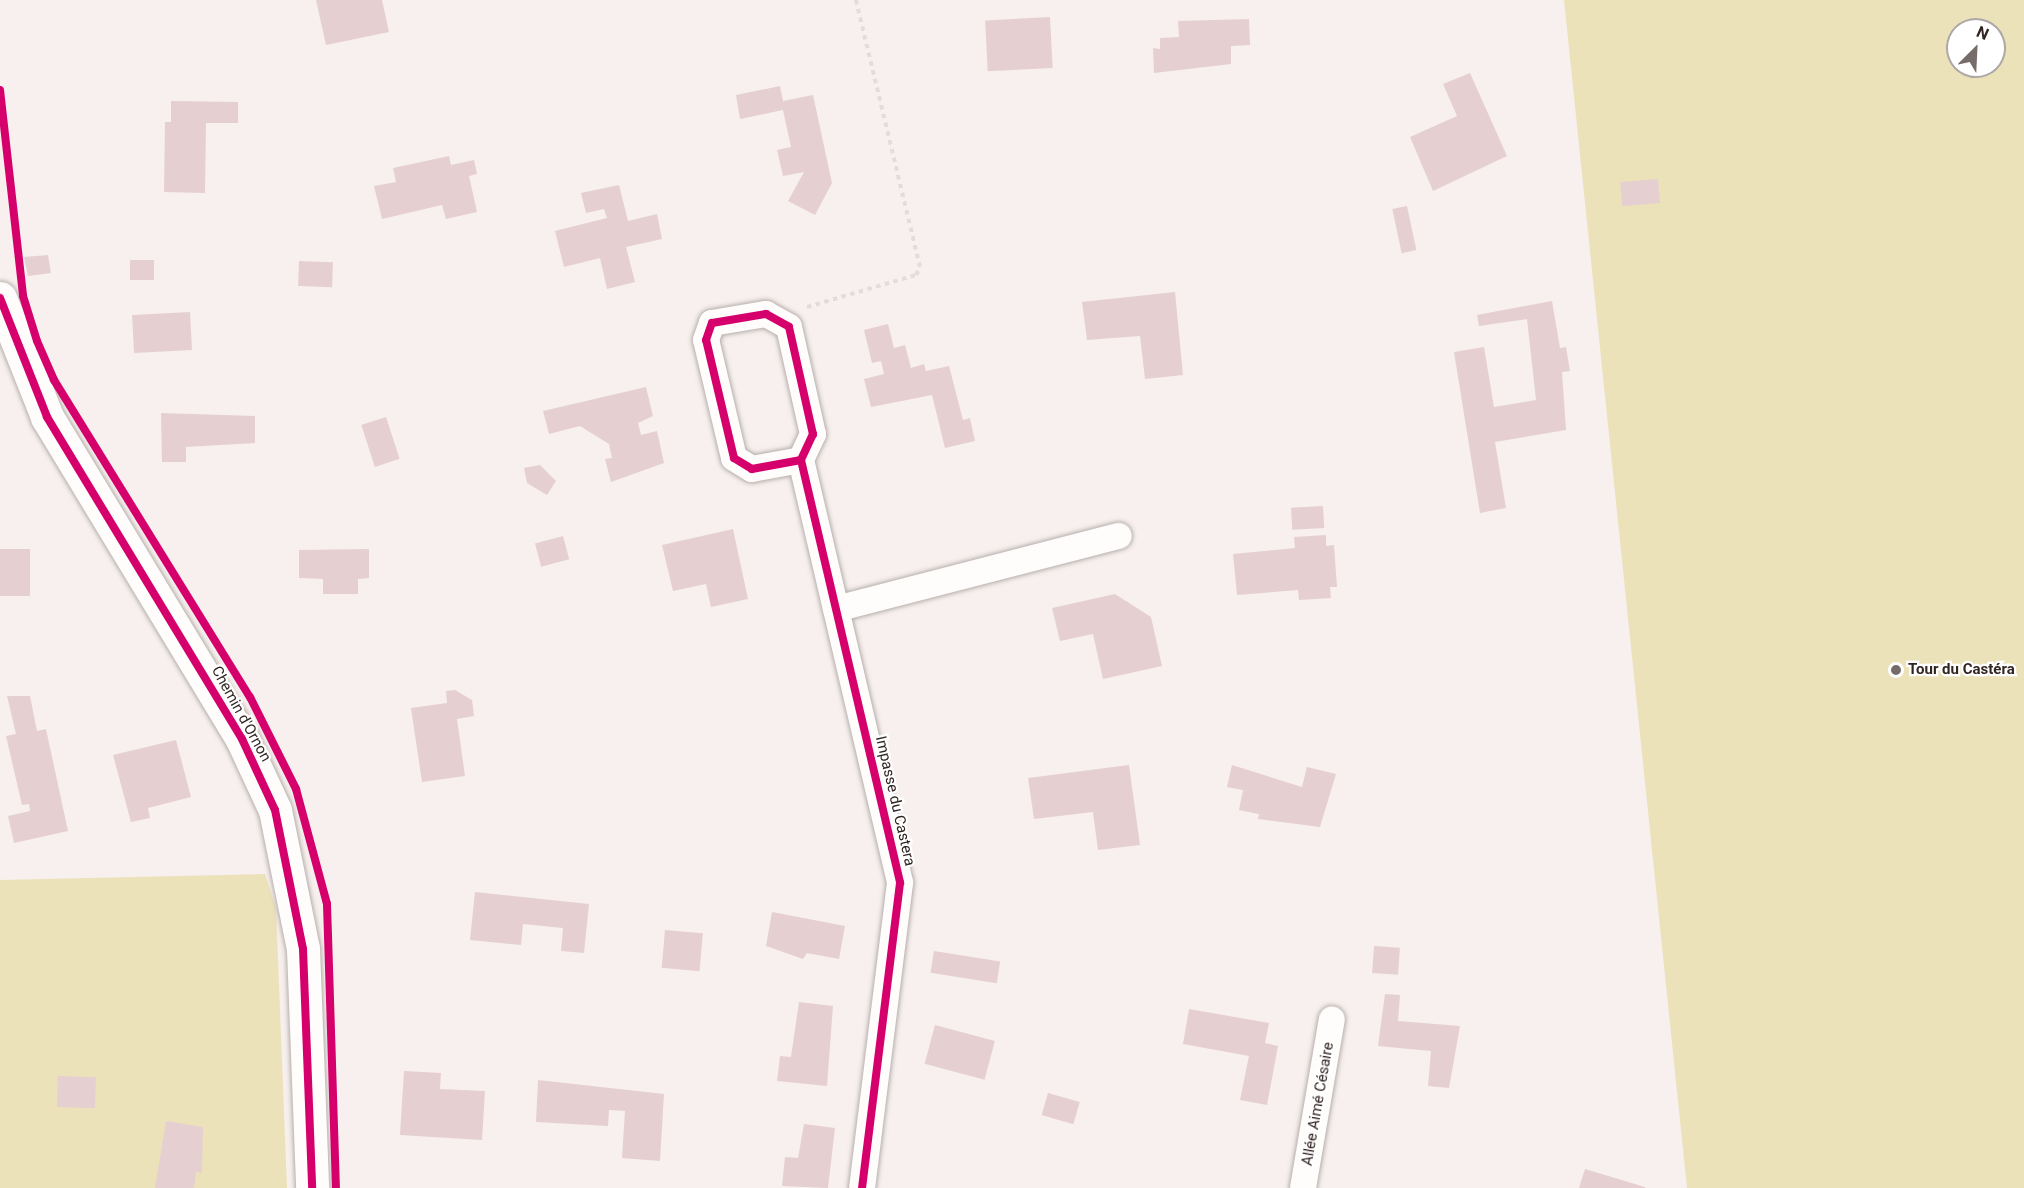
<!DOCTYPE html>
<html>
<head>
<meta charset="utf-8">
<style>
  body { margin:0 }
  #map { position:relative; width:2024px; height:1188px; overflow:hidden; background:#f7f0ee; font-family:Roboto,sans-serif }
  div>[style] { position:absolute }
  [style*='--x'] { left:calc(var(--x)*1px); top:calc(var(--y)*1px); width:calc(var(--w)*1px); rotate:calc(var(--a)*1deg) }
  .green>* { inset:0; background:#ebe2ba }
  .building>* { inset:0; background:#e6cfd1; transform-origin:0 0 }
  .path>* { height:4px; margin-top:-2px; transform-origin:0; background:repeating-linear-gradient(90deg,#e0dddc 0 4.5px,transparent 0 9px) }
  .roads { filter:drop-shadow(0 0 2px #b7afac) drop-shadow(0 0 2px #b7afac) }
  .street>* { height:26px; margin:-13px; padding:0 13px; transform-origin:13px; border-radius:13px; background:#fefdfc }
  .secondary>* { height:33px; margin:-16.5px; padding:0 16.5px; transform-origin:16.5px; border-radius:16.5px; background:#fefdfc }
  .cycleway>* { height:8px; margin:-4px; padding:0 4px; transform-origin:4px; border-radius:4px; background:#d6006c }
  .dots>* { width:16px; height:16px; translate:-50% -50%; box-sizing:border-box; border:3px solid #fff; border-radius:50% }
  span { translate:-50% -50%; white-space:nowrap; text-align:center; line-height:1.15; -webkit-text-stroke:4.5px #fff; paint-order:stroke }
  .poi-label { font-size:15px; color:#312521; font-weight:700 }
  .left { translate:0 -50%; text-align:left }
  .street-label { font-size:15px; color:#312521 }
  .north { position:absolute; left:1946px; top:18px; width:60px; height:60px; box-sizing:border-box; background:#fff; border:2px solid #ada8a6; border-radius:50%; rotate:24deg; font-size:16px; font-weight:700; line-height:24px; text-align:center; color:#312521 }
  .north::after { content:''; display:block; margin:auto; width:21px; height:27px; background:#766c69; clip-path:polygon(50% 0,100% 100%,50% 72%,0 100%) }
</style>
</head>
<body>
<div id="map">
  <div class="green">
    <div style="clip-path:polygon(evenodd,1564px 0,2024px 0,2024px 1188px,1687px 1188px,1564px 0,1958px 30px,1994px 30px,1994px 66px,1958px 66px,1958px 30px)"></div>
    <div style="clip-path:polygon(265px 874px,276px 908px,287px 1188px,0 1188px,0 880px)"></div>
  </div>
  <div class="building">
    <div style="clip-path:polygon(316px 0,382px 0,389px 32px,326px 45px)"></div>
    <div style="left:1050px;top:17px;width:51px;height:65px;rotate:87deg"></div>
    <div style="clip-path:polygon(1249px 19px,1250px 45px,1231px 46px,1231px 64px,1154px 73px,1153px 48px,1160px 49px,1160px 38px,1179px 37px,1178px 21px)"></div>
    <div style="clip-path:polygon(1470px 73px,1507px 156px,1433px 191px,1410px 137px,1457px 116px,1443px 84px)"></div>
    <div style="clip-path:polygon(780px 86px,783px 101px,813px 95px,832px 183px,815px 215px,788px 201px,804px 172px,783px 176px,777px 150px,791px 147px,783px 110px,740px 119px,736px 95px)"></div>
    <div style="clip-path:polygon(171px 101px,238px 102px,238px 123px,206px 123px,205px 193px,164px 192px,165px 122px,171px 122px)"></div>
    <div style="clip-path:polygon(449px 156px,451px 165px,474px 160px,477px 174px,469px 176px,477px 212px,446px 219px,442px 205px,382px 219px,374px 186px,396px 182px,393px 168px)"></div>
    <div style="left:1658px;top:179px;width:24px;height:38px;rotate:85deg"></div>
    <div style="clip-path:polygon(619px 185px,628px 221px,657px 214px,662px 239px,626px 247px,635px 282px,607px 289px,600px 258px,564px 267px,555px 231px,607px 218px,604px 209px,586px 213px,581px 193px)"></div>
    <div style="left:1407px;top:206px;width:45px;height:15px;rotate:78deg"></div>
    <div style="clip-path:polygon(48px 255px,51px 273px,28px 276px,24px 257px)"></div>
    <div style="left:130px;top:260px;width:24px;height:20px"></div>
    <div style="left:299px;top:261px;width:34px;height:25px;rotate:2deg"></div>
    <div style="clip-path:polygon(1175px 292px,1183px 375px,1145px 379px,1140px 336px,1087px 340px,1082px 302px)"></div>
    <div style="clip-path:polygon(1552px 301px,1560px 348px,1566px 347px,1570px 371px,1562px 372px,1566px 430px,1495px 442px,1506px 508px,1480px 513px,1454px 352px,1484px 347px,1494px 407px,1536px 400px,1527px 319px,1479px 326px,1477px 315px)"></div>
    <div style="left:190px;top:312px;width:38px;height:58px;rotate:87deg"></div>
    <div style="clip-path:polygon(888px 324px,894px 348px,905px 345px,911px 368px,924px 364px,926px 371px,949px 366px,963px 420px,970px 418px,975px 441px,945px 448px,932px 395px,871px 407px,864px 379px,884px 374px,881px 361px,872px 363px,864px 330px)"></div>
    <div style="clip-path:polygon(646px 387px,653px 416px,638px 423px,641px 435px,657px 431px,664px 463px,611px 482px,605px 459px,612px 458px,609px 444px,580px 426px,549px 434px,543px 411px)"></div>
    <div style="clip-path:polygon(161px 413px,255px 416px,255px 443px,186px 447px,186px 462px,162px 462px)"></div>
    <div style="left:386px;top:417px;width:44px;height:26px;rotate:72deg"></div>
    <div style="clip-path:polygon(540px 465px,556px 481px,547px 495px,527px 483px,524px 468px)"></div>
    <div style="left:1323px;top:506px;width:22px;height:32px;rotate:87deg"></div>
    <div style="clip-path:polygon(733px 529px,748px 599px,711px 607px,706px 584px,673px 591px,662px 545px)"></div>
    <div style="clip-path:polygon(1326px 535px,1326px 546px,1334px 545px,1337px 587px,1330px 587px,1331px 598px,1299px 600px,1298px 590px,1237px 595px,1233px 554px,1295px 548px,1294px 537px)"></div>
    <div style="left:563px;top:536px;width:24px;height:29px;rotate:75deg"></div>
    <div style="left:0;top:549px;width:30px;height:47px"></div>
    <div style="clip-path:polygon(369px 549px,369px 578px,358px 579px,358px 594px,323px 594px,323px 579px,299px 578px,299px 550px)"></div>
    <div style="clip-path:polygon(1115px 594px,1151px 617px,1162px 666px,1103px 679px,1093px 634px,1060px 641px,1052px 608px)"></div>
    <div style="clip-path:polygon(455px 690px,472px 700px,474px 716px,457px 719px,465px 776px,422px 782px,411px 708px,447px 703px,446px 691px)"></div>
    <div style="clip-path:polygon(7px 696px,30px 696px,37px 731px,46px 729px,68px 831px,14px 843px,8px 816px,30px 811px,29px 804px,22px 805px,6px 736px,16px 734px)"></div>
    <div style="clip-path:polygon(176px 740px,191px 797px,148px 808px,150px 818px,131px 822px,113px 755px)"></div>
    <div style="clip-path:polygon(1129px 765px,1140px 845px,1098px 850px,1093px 812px,1034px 819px,1028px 778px)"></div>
    <div style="clip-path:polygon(1232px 765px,1302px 787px,1307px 767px,1336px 774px,1320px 827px,1258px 819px,1259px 814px,1239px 810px,1243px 790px,1227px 787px)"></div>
    <div style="clip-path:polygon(475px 892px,589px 904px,584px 953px,561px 951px,563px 928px,523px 924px,521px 945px,470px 940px)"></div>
    <div style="clip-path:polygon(772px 912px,845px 926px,839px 959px,807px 953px,803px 959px,766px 946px)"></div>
    <div style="left:665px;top:930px;width:38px;height:38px;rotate:5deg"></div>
    <div style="left:1374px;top:946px;width:26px;height:27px;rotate:4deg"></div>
    <div style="left:934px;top:951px;width:67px;height:22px;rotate:9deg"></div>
    <div style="clip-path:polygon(1385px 994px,1400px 995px,1398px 1021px,1460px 1026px,1449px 1088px,1428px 1086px,1431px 1051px,1378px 1046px)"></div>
    <div style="clip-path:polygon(799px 1002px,833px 1006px,827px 1086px,777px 1081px,780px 1056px,791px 1057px)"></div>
    <div style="clip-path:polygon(1189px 1009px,1269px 1023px,1265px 1043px,1278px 1046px,1267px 1105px,1240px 1100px,1249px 1056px,1183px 1044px)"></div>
    <div style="left:935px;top:1025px;width:62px;height:40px;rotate:15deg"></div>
    <div style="clip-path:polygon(404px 1071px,441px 1073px,440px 1089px,485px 1091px,482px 1140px,400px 1135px)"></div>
    <div style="left:58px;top:1076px;width:38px;height:31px;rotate:2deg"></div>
    <div style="clip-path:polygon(538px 1080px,664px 1094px,660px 1161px,622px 1158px,625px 1111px,609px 1110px,608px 1126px,536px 1122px)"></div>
    <div style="left:1048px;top:1093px;width:33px;height:23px;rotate:16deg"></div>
    <div style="clip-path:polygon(166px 1121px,203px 1127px,202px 1173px,196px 1172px,194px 1188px,155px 1188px)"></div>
    <div style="clip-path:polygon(804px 1124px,835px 1128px,828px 1188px,782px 1186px,785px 1157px,798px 1158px)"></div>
    <div style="clip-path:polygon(1585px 1169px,1645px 1187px,1645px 1188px,1579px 1188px)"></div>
  </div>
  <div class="path">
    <div style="--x:0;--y:90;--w:185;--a:83.8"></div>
    <div style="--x:807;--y:307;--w:114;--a:-16.4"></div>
    <div style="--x:916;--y:275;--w:9;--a:-63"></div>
    <div style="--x:920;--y:267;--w:275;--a:-103.5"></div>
  </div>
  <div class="roads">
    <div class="street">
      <div style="--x:801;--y:460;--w:50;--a:169.6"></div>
      <div style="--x:752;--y:469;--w:21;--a:-149"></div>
      <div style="--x:734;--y:458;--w:121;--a:-103.3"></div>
      <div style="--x:706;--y:340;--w:18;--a:-71"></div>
      <div style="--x:712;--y:323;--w:55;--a:-9.5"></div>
      <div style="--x:766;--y:314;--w:26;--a:29"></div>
      <div style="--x:789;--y:327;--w:110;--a:77.4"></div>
      <div style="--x:813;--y:434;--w:29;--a:115"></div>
      <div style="--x:801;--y:460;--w:434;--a:76.8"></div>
      <div style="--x:900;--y:883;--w:307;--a:97.1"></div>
      <div style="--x:836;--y:609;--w:292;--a:-14.5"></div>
      <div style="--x:1303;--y:1188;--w:171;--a:-80.3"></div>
    </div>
    <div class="secondary">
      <div style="--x:0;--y:298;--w:128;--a:68.4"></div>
      <div style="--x:47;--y:417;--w:376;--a:58.8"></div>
      <div style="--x:242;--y:739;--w:78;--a:65.1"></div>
      <div style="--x:275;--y:810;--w:142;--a:78.6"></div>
      <div style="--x:303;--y:949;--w:239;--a:87.8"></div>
    </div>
  </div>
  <div class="cycleway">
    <div style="--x:0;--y:90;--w:207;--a:83.6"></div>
    <div style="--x:23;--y:296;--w:47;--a:72.7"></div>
    <div style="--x:37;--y:341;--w:43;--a:66.4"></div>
    <div style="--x:54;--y:380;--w:373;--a:58.3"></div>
    <div style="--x:250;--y:697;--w:103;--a:63.4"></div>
    <div style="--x:296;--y:789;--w:119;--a:74.9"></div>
    <div style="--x:327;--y:904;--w:284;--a:88.2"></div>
    <div style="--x:0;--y:298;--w:128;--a:68.4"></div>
    <div style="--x:47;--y:417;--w:376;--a:58.8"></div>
    <div style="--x:242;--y:739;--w:78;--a:65.1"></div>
    <div style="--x:275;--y:810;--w:142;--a:78.6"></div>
    <div style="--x:303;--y:949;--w:239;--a:87.8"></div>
    <div style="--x:801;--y:460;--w:50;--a:169.6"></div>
    <div style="--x:752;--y:469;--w:21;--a:-149"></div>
    <div style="--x:734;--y:458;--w:121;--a:-103.3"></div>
    <div style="--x:706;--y:340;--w:18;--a:-71"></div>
    <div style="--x:712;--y:323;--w:55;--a:-9.5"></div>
    <div style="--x:766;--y:314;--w:26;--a:29"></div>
    <div style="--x:789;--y:327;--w:110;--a:77.4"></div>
    <div style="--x:813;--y:434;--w:29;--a:115"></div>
    <div style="--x:801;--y:460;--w:434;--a:76.8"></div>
    <div style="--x:900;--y:883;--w:307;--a:97.1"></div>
  </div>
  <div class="dots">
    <div style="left:1896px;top:670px;background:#766c69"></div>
  </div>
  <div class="poi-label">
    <span class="left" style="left:1908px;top:670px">Tour du Castéra</span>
  </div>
  <div class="street-label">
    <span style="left:241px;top:714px;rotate:61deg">Chemin d'Ornon</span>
    <span style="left:895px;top:801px;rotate:77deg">Impasse du Castera</span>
    <span style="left:1318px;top:1104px;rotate:-80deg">Allée Aimé Césaire</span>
  </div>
  <div class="north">N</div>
</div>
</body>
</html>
